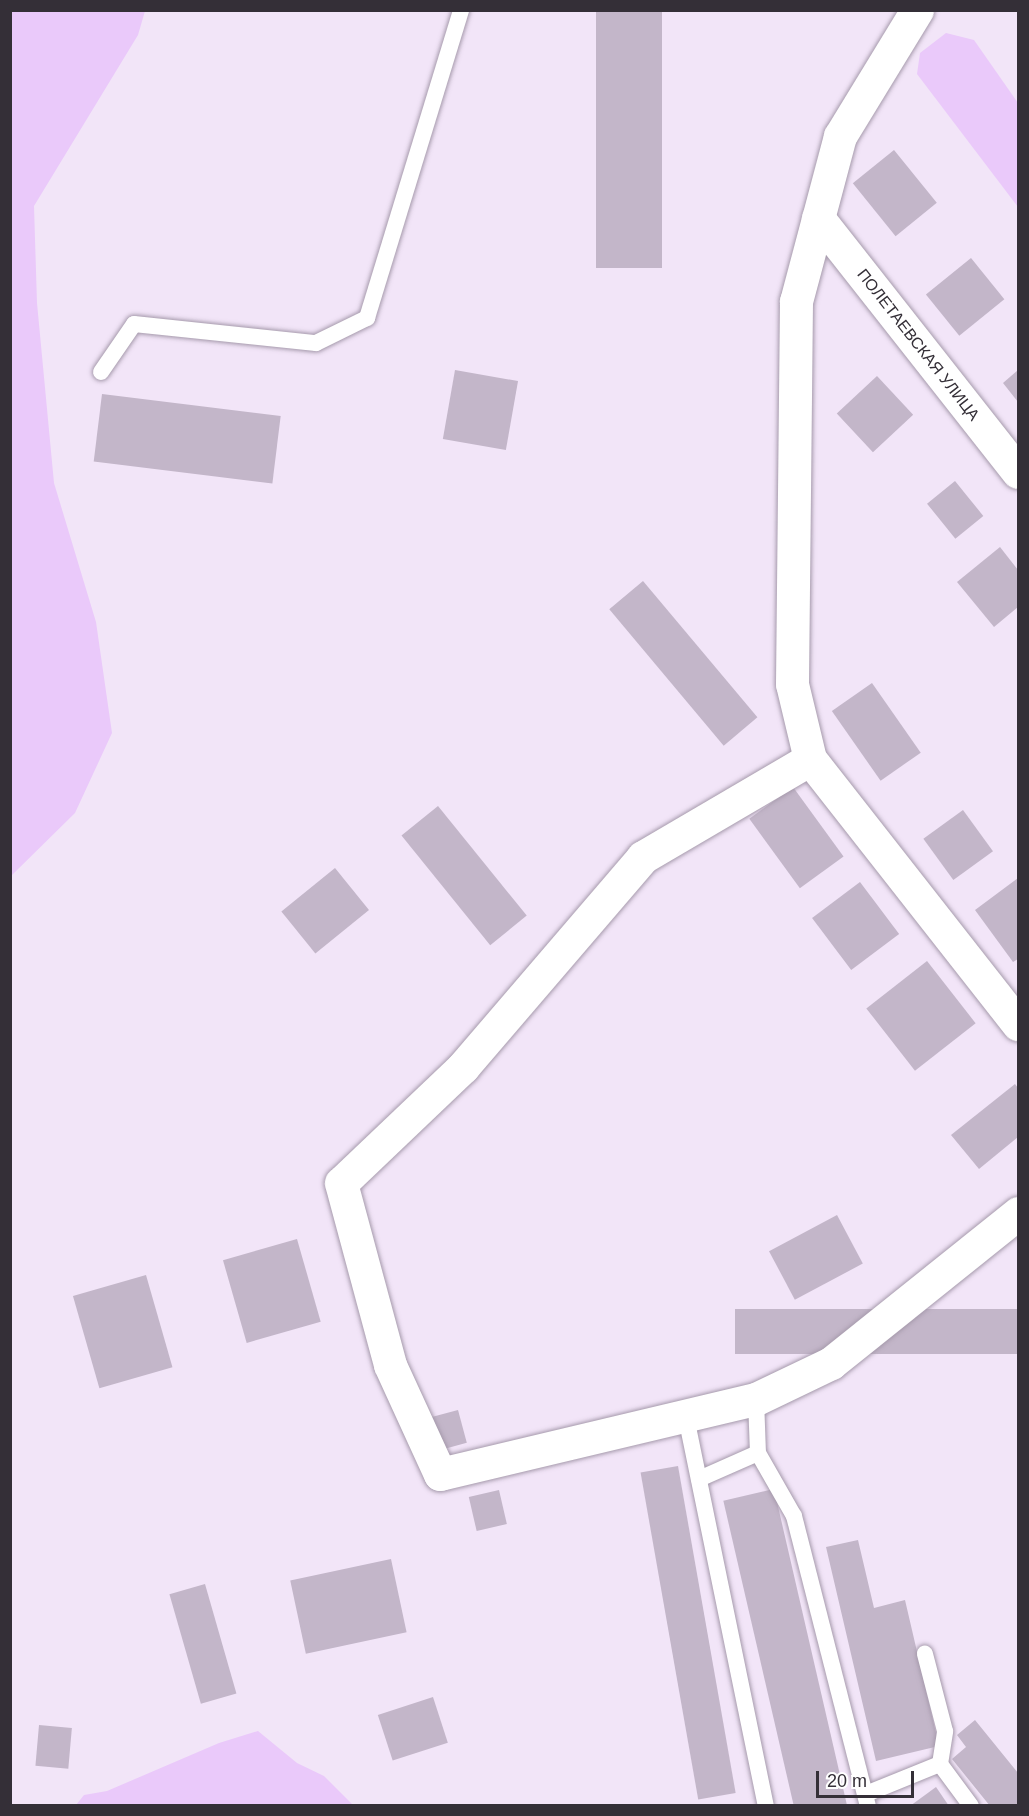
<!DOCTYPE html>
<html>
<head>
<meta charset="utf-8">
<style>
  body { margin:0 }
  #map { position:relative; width:1029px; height:1816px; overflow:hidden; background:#f2e5f8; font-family:Helvetica,sans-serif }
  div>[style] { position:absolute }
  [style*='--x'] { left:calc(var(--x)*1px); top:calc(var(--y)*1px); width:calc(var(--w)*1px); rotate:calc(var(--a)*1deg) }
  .green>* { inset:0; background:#eac9fa }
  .building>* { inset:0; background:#c3b6c9; transform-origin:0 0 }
  .roads { filter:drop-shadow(0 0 2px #a69aac) drop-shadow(0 0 2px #a69aac) }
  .service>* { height:16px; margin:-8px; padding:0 8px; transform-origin:8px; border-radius:8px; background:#fff }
  .minor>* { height:33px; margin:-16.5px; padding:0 16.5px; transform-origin:16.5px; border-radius:16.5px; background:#fff }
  span { translate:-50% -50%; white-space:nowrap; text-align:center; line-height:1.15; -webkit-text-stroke:6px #fff; paint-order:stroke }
  .street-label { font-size:16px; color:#342f37 }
  .frame { position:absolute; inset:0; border:12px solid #342f37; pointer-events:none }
  .scale { position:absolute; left:816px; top:1771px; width:98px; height:27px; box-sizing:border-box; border:3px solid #342f37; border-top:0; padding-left:8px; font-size:18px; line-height:21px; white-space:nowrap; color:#342f37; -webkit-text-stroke:4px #fff; paint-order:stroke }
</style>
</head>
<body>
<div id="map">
  <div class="green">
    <div style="clip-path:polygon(11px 10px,145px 11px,138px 35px,34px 206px,37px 303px,54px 483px,96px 622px,112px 733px,75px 813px,11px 876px)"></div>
    <div style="clip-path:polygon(946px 33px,974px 40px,1018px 103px,1018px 207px,917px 74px,920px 53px)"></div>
    <div style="clip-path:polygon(258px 1731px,297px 1763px,324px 1776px,353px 1805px,76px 1805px,84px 1795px,107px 1791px,219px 1743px)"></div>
  </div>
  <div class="building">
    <div style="left:596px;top:10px;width:66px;height:258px"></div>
    <div style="left:894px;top:150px;width:68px;height:53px;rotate:51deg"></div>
    <div style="left:971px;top:258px;width:53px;height:58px;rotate:51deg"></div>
    <div style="left:455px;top:370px;width:64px;height:70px;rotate:10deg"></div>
    <div style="clip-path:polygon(1018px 370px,1018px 402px,1003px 383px)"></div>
    <div style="left:877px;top:376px;width:53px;height:55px;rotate:47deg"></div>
    <div style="left:102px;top:394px;width:180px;height:68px;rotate:7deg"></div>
    <div style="left:955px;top:481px;width:45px;height:36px;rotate:51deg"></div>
    <div style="clip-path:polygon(1000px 547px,1018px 570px,1018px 607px,994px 627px,957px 582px)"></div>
    <div style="left:643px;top:581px;width:178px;height:44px;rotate:50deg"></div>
    <div style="left:872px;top:683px;width:85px;height:49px;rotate:55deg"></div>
    <div style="left:793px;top:787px;width:86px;height:54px;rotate:54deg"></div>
    <div style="left:438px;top:806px;width:141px;height:47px;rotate:51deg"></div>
    <div style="left:963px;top:810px;width:51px;height:49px;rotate:54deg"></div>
    <div style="left:335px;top:868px;width:54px;height:69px;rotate:51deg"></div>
    <div style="clip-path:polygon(1018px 878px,1018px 959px,1013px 962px,975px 910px)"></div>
    <div style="left:860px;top:882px;width:65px;height:60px;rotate:53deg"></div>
    <div style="left:927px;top:961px;width:79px;height:77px;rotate:52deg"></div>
    <div style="clip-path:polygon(1015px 1084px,1018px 1088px,1018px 1137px,979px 1169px,951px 1135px)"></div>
    <div style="left:837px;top:1215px;width:55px;height:77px;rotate:62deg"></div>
    <div style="left:297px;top:1239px;width:86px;height:77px;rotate:74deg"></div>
    <div style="left:146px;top:1275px;width:96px;height:76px;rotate:74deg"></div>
    <div style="left:1018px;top:1309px;width:45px;height:283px;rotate:90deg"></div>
    <div style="left:458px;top:1410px;width:34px;height:33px;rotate:75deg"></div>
    <div style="left:678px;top:1466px;width:332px;height:38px;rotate:80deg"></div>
    <div style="left:774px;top:1489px;width:325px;height:52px;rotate:77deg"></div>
    <div style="left:499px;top:1490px;width:35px;height:31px;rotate:77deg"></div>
    <div style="clip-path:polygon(858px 1540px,874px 1608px,905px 1600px,939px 1746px,876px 1761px,826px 1547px)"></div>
    <div style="left:391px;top:1559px;width:75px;height:103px;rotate:78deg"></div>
    <div style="left:205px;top:1584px;width:114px;height:37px;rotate:74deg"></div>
    <div style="left:433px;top:1697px;width:48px;height:58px;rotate:72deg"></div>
    <div style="clip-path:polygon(975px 1720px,1018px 1773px,1018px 1806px,990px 1806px,952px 1759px,966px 1747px,957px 1735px)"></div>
    <div style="left:39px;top:1725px;width:33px;height:41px;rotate:5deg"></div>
    <div style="clip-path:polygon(936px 1787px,949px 1806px,910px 1806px)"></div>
  </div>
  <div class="roads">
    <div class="service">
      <div style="--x:101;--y:372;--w:58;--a:-55.5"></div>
      <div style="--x:134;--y:324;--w:183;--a:6"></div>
      <div style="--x:316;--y:343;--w:57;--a:-26.1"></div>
      <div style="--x:367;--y:318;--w:322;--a:-73"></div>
      <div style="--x:756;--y:1399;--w:54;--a:87.9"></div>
      <div style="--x:758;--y:1453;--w:73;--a:60.3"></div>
      <div style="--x:794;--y:1516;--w:299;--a:75.7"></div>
      <div style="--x:686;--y:1417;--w:397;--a:78.4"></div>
      <div style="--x:699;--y:1479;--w:64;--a:-23.8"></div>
      <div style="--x:940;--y:1764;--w:52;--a:53.6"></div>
      <div style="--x:866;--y:1794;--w:80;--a:-22.1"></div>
      <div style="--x:940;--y:1764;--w:33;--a:-81"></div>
      <div style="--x:945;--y:1731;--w:80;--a:-104.6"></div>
    </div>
    <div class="minor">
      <div style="--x:917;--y:10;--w:148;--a:121.4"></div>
      <div style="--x:840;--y:136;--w:171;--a:104.9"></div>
      <div style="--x:796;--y:301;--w:383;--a:90.6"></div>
      <div style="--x:792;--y:684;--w:77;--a:76.5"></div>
      <div style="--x:810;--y:759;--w:337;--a:51.9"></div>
      <div style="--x:818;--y:218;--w:323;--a:51.8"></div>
      <div style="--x:810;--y:759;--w:194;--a:149.6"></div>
      <div style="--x:643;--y:857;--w:277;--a:130.6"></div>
      <div style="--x:463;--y:1067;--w:168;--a:136.4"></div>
      <div style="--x:341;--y:1183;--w:188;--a:74.9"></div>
      <div style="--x:390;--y:1365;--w:120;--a:65.4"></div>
      <div style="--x:440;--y:1474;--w:325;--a:-13.4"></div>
      <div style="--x:756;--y:1399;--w:83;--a:-25.6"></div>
      <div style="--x:831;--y:1363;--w:240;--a:-38.7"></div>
    </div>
  </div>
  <div class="street-label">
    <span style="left:918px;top:345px;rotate:52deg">ПОЛЕТАЕВСКАЯ УЛИЦА</span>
  </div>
  <div class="frame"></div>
  <div class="scale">20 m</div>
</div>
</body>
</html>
